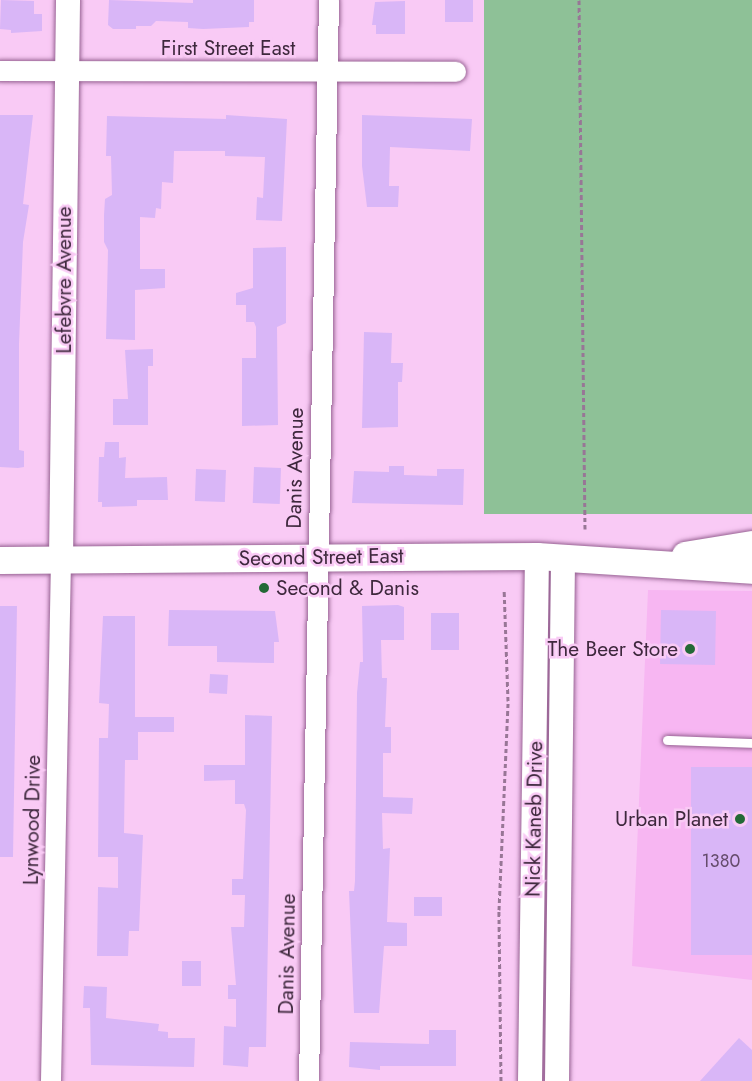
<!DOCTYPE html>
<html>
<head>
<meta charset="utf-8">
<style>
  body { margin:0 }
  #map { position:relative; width:752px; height:1081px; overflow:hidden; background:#f9caf5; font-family:Jost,sans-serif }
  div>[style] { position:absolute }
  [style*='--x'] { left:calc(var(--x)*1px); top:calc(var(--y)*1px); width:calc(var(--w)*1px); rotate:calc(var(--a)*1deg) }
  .built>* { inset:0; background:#f7b6f2 }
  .green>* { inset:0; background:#8ec197; transform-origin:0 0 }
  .building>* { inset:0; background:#d9b6f7; transform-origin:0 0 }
  .path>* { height:3px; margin-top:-1.5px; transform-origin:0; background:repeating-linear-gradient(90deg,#987696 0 4.5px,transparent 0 7.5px) }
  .roads { filter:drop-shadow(0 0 2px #976293) drop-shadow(0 0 2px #976293) }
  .service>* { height:9px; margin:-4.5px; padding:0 4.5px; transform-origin:4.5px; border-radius:4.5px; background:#fff }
  .minor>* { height:20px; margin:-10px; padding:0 10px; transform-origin:10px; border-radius:10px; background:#fff }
  .tertiary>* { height:24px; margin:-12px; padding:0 12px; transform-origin:12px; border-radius:12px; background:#fff }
  .secondary>* { height:27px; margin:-13.5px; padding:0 13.5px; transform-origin:13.5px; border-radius:13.5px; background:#fff }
  .dots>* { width:16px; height:16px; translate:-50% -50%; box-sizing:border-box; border:3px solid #f9caf5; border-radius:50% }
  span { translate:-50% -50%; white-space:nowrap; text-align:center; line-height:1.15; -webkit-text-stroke:5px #f9caf5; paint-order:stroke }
  .number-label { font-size:18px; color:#654c6c }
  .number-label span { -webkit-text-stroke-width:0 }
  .street-label { font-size:21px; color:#3e283d }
  .poi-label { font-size:21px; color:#3e283d }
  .left { translate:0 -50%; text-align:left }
  .right { translate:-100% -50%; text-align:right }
</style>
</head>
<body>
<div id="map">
  <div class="built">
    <div style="clip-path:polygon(648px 590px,752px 591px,752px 980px,632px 966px)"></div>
  </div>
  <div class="green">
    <div style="left:484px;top:0;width:268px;height:514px"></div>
  </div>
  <div class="building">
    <div style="clip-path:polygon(1px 0,34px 1px,34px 14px,42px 14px,42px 31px,11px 33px,11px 30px,0 29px)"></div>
    <div style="clip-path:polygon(109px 0,193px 3px,193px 0,254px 0,254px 22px,249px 22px,249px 27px,203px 29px,188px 28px,188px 22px,156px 21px,151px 26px,136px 26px,136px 29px,113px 29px,108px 25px)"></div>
    <div style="left:445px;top:0;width:28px;height:22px"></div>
    <div style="clip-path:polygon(405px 1px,405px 34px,376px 34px,376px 25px,372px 25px,375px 2px)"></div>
    <div style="clip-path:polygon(0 115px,33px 115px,23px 204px,29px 205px,23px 242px,19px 344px,19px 450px,24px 451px,24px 467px,18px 468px,0 467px)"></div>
    <div style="clip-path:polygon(226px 115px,287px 119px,282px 221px,256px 220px,257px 197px,263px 198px,265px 157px,225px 156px,225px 151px,174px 151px,173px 183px,162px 182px,161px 209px,156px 208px,155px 218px,140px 217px,140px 269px,165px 269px,165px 288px,135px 290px,135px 340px,106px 339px,108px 250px,104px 242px,104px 215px,105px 199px,112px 195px,111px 156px,106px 156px,107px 116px,226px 119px)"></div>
    <div style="clip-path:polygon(362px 115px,472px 119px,470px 151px,390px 147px,389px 186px,399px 186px,398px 207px,367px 207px,362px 166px)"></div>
    <div style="clip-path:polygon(286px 247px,286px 323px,277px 327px,278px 425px,242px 426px,242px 358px,256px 358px,256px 327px,254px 322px,246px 322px,246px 305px,236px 305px,236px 293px,253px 288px,253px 248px)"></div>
    <div style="clip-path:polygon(364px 332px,392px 333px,391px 363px,403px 363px,402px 382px,398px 382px,398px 427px,362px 428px)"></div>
    <div style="clip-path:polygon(153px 349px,153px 366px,148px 366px,148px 425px,113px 425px,113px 399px,128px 399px,125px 350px)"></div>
    <div style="clip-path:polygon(105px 442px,119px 442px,119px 458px,126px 457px,125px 478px,167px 477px,168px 500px,137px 500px,137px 506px,102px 507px,102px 502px,98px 502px,99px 457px,104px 457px)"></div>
    <div style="clip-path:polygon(389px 466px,404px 466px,404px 475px,437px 476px,437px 469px,464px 469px,463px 505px,352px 503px,354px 471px,389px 472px)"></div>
    <div style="left:254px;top:467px;width:27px;height:36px;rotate:2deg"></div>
    <div style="left:196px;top:469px;width:30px;height:32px;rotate:2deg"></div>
    <div style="clip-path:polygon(398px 605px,404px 607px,404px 640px,381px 640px,382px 678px,387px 678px,385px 727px,391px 727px,391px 753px,383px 753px,383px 797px,413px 798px,412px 814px,382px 813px,383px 849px,390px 848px,387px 922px,407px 923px,407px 946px,384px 946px,379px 1013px,354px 1013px,349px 891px,354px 891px,355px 881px,357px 693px,360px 662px,363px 662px,362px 606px)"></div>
    <div style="clip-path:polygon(0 606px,17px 606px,13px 857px,0 857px)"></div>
    <div style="clip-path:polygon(169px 610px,275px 611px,279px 642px,274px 642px,274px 663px,217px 662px,217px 646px,168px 646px)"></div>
    <div style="left:661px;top:610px;width:55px;height:54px;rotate:1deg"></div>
    <div style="left:431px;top:613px;width:28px;height:37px"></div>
    <div style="clip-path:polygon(103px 616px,135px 616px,135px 717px,174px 717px,174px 732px,138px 732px,138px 760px,125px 760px,124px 833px,143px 835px,139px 931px,129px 931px,128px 956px,97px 956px,98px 887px,118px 888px,118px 857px,98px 857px,99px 738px,108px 738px,109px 704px,99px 703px)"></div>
    <div style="left:210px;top:674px;width:18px;height:19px;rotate:3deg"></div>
    <div style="clip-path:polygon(245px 715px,272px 716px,266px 1047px,249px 1047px,248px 1067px,223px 1065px,224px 1026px,236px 1027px,236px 999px,228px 999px,228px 985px,236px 985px,231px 927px,244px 927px,245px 895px,232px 895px,232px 879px,243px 879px,246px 810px,244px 804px,235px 804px,235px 780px,204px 781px,204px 765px,245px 765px)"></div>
    <div style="left:691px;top:767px;width:61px;height:188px"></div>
    <div style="left:442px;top:897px;width:19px;height:28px;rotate:90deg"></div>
    <div style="left:182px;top:961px;width:19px;height:25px"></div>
    <div style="clip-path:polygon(84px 986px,107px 987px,106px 1018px,159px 1024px,158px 1031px,168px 1032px,168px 1038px,195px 1038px,194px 1067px,91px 1065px,90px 1008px,83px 1008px)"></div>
    <div style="clip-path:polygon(429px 1030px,456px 1030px,456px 1066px,380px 1066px,380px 1070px,349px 1067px,350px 1042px,429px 1044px)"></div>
    <div style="clip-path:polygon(739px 1038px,752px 1050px,752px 1081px,700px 1081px)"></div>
  </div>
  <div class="path">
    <div style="--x:579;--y:0;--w:529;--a:89.35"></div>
    <div style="--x:501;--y:1081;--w:171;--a:-90.7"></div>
    <div style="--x:499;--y:910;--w:209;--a:-87.5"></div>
    <div style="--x:508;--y:701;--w:112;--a:-92"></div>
  </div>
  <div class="roads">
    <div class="service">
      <div style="--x:667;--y:740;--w:85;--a:2"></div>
    </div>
    <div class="minor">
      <div style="--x:0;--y:71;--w:456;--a:0.1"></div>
      <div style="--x:51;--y:1081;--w:522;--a:-88.9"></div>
      <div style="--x:309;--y:1081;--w:1081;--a:-88.94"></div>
    </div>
    <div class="tertiary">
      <div style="--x:61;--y:559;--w:559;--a:-89.28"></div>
      <div style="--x:530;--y:1081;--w:525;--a:-89.24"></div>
      <div style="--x:557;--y:1081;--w:524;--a:-89.34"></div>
    </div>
    <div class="secondary">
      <div style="--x:685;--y:555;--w:68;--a:-9.3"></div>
      <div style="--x:0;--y:560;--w:537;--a:-0.43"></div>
      <div style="--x:537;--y:556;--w:215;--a:3.7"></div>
    </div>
  </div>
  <div class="dots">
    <div style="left:264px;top:588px;background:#236936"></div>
    <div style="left:690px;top:649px;background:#236936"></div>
    <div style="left:740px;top:819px;background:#236936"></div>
  </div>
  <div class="number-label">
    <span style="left:721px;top:861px">1380</span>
  </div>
  <div class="street-label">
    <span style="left:228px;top:48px">First Street East</span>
    <span style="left:64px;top:280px;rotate:-90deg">Lefebvre Avenue</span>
    <span style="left:295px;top:468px;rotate:-89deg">Danis Avenue</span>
    <span style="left:321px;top:557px;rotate:-1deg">Second Street East</span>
    <span style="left:534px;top:819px;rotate:-89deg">Nick Kaneb Drive</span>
    <span style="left:32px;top:820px;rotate:-89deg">Lynwood Drive</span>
    <span style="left:287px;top:954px;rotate:-89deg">Danis Avenue</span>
  </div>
  <div class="poi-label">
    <span class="left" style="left:276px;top:588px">Second &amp; Danis</span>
    <span class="right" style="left:678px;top:649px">The Beer Store</span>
    <span class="right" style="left:728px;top:819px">Urban Planet</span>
  </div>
</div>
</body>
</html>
